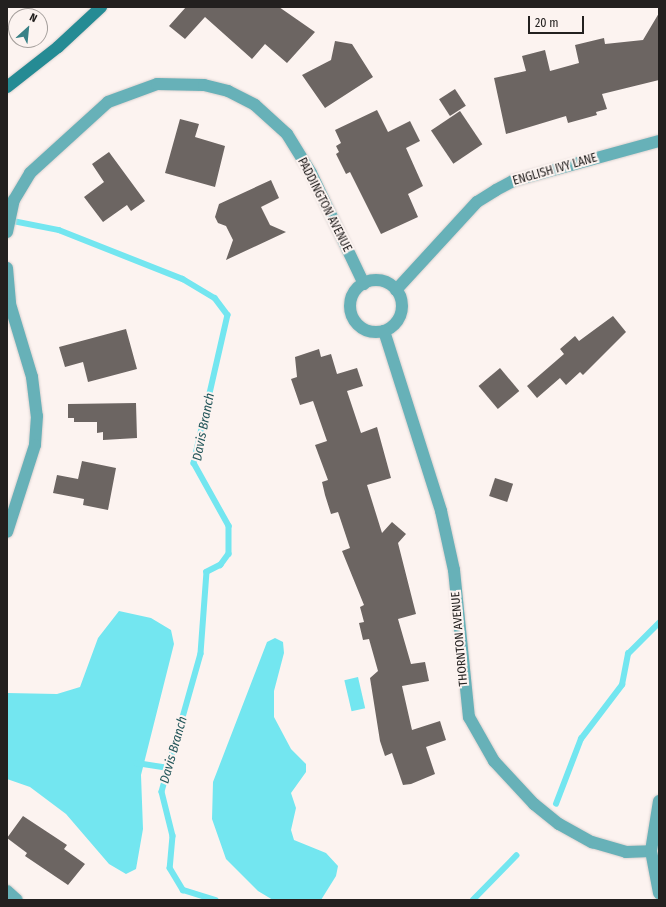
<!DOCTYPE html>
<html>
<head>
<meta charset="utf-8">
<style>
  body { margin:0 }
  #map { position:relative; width:666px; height:907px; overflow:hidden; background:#fcf3f0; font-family:"Fira Sans Condensed",sans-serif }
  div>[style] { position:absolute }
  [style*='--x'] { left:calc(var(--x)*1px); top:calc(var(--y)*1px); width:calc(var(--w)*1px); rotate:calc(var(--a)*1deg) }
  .water>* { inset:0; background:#73e6f0; transform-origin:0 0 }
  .stream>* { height:5.5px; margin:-2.75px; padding:0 2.75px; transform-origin:2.75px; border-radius:2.75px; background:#73e6f0 }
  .building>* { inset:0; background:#6c6562; transform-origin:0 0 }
  .roads { filter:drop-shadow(0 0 1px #d9d1cf) drop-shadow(0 0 1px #d9d1cf) }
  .street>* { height:12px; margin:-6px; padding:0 6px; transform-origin:6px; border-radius:6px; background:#67b1b8 }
  .street>.ring { margin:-6px; padding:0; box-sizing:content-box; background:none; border:12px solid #67b1b8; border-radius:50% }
  .secondary>* { height:12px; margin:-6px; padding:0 6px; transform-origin:6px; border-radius:6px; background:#258b94 }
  span { translate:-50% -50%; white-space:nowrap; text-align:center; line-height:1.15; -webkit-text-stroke:4px #fcf3f0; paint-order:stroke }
  .street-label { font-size:12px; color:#23201f }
  .water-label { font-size:13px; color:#225559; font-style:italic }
  .frame { position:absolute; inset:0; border:8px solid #23201f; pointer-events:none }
  .north { position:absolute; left:8px; top:8px; width:40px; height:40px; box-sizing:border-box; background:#fcf3f0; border:1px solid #a59f9c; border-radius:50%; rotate:27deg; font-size:11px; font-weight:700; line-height:16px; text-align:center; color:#23201f }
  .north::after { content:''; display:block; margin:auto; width:14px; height:18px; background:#398187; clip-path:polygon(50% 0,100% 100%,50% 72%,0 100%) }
  .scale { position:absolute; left:528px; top:16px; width:56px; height:18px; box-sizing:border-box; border:2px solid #23201f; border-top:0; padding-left:5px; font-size:12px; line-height:14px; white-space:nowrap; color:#23201f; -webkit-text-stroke:3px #fcf3f0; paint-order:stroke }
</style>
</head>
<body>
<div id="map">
  <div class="water">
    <div style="clip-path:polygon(119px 611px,151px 618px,171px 630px,174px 644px,141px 775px,143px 829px,136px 869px,126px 874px,109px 864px,66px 814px,30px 787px,7px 779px,7px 693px,57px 694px,80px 687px,98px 638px)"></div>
    <div style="clip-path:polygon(275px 638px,283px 642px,284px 653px,274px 691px,274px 717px,291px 749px,306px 764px,306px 772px,291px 793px,296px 808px,291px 830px,294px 840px,326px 853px,338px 866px,336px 876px,321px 900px,273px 900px,258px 891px,226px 859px,212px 819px,213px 782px,267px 642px)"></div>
    <div style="left:358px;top:677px;width:32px;height:14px;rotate:77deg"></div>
  </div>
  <div class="stream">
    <div style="--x:8;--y:220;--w:52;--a:11.1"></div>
    <div style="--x:59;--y:230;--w:133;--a:21.6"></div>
    <div style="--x:183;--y:279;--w:37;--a:31"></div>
    <div style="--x:215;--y:298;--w:21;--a:53"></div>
    <div style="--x:228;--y:315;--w:152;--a:102.9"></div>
    <div style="--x:194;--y:463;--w:72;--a:60.9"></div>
    <div style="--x:229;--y:526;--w:28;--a:90"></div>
    <div style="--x:229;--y:554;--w:14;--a:126"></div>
    <div style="--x:221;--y:565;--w:16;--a:153"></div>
    <div style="--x:207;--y:572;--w:82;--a:94.2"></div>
    <div style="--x:201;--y:654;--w:143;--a:105.8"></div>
    <div style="--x:162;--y:792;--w:45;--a:76"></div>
    <div style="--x:173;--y:836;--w:32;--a:95"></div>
    <div style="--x:170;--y:868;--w:26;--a:59"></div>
    <div style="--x:183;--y:890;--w:34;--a:17"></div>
    <div style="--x:137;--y:763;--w:32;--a:9"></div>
    <div style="--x:556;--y:804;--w:70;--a:-69"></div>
    <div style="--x:581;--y:739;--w:68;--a:-52.8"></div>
    <div style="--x:622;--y:685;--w:32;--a:-79"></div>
    <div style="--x:628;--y:654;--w:44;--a:-45"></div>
    <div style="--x:473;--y:900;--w:62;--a:-45.7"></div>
  </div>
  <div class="building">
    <div style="clip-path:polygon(186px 7px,279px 7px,315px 32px,287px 63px,265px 44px,252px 59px,205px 17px,185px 39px,169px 26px)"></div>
    <div style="clip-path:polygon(659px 13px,659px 80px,602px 94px,607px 109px,596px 112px,597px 115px,568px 123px,566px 116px,506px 134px,494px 78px,526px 71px,522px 56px,545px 50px,550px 71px,579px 63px,575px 45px,604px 38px,605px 44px,643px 40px)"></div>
    <div style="clip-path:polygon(335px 41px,352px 44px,373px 77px,325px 108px,302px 75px,331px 60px)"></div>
    <div style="left:455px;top:89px;width:20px;height:19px;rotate:57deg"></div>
    <div style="clip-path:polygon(377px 110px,388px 132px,410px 121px,420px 141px,406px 148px,423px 186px,408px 194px,418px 217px,381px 234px,350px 172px,346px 174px,336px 154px,339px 152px,336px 146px,341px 143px,335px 130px)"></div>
    <div style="left:460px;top:111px;width:40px;height:35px;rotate:56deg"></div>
    <div style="clip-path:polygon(180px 119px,199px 124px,195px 137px,225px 146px,215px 187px,165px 173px)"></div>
    <div style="clip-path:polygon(109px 152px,145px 201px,131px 211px,127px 205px,103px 222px,84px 197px,104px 182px,92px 164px)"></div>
    <div style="clip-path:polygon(271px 180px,279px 198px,261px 207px,270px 225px,286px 232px,226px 260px,233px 240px,226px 226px,218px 223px,215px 217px,219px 204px)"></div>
    <div style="clip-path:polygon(613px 316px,626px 332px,583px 375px,580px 372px,566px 385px,560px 378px,537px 398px,527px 386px,564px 354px,560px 349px,575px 336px,579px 341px)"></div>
    <div style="clip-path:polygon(126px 329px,137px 369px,88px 382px,83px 362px,65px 367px,59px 347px)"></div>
    <div style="clip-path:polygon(319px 349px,321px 357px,331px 354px,337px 374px,357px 368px,363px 386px,347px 391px,361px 433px,377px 427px,391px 478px,367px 485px,382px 533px,392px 522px,406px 534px,398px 543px,416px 614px,398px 619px,411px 664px,425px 662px,429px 681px,402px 686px,412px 730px,440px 721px,446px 740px,426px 747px,435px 774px,411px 784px,403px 785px,392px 753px,385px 756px,380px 741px,370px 678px,378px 671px,369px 639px,363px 640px,359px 623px,364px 622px,360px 607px,364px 605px,342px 551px,350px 548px,338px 512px,331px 514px,325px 495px,322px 482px,328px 480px,315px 445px,327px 441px,313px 401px,300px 405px,291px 379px,297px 377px,295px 357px)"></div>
    <div style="left:500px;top:368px;width:30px;height:28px;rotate:50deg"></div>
    <div style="clip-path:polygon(136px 403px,137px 438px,103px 440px,103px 432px,97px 433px,97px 422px,74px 422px,74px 418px,68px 418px,68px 404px)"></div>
    <div style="clip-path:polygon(82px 461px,116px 468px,108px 510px,83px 505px,84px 499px,53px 493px,57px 475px,78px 479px)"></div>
    <div style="left:495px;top:478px;width:19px;height:19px;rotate:18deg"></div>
    <div style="clip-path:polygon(23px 816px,67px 845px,64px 849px,85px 864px,68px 885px,25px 856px,27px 853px,7px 838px)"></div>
  </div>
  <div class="roads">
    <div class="street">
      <div style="--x:7;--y:232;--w:33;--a:-78"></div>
      <div style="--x:14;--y:200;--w:31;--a:-59"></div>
      <div style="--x:30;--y:173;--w:105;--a:-42.3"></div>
      <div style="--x:108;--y:102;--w:52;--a:-20.2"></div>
      <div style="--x:157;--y:84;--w:47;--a:1.2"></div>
      <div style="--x:204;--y:85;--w:25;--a:14"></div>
      <div style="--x:228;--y:91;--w:30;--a:27"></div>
      <div style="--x:255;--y:105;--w:43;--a:42.2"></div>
      <div style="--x:287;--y:134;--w:46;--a:58.4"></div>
      <div style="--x:311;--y:173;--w:123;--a:64.5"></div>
      <div style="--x:7;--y:268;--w:36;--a:85"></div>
      <div style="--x:10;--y:304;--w:76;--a:73.2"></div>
      <div style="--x:32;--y:377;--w:39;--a:83"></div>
      <div style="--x:37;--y:416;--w:29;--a:94"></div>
      <div style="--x:35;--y:445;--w:91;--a:107.8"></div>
      <div class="ring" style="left:350px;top:280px;width:40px;height:40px"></div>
      <div style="--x:396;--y:290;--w:120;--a:-47.4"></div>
      <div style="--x:477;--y:202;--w:22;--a:-32"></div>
      <div style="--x:496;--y:190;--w:19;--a:-28"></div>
      <div style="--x:513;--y:181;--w:151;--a:-15.3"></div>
      <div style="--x:384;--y:331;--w:189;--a:72.4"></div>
      <div style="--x:441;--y:511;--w:60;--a:77.6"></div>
      <div style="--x:454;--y:570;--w:148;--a:84.2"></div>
      <div style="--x:469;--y:717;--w:51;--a:60.4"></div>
      <div style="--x:494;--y:761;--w:59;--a:47.1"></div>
      <div style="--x:534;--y:804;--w:32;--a:39"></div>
      <div style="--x:559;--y:824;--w:38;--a:29"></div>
      <div style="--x:592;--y:842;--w:35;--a:16"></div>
      <div style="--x:626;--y:852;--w:25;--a:-2"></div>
      <div style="--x:659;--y:801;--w:51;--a:99.1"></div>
      <div style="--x:651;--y:851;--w:43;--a:79.2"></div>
      <div style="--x:7;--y:891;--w:13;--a:42"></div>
    </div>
    <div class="secondary">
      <div style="--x:7;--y:87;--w:65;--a:-38.1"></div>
      <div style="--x:58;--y:47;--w:59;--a:-42.9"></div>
    </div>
  </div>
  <div class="street-label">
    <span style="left:555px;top:170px;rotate:-16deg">ENGLISH IVY LANE</span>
    <span style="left:324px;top:205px;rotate:63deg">PADDINGTON AVENUE</span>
    <span style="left:460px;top:639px;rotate:-95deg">THORNTON AVENUE</span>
  </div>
  <div class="water-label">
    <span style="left:204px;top:427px;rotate:-79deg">Davis Branch</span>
    <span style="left:174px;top:750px;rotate:-74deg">Davis Branch</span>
  </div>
  <div class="frame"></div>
  <div class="north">N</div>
  <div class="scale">20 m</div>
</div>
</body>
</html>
